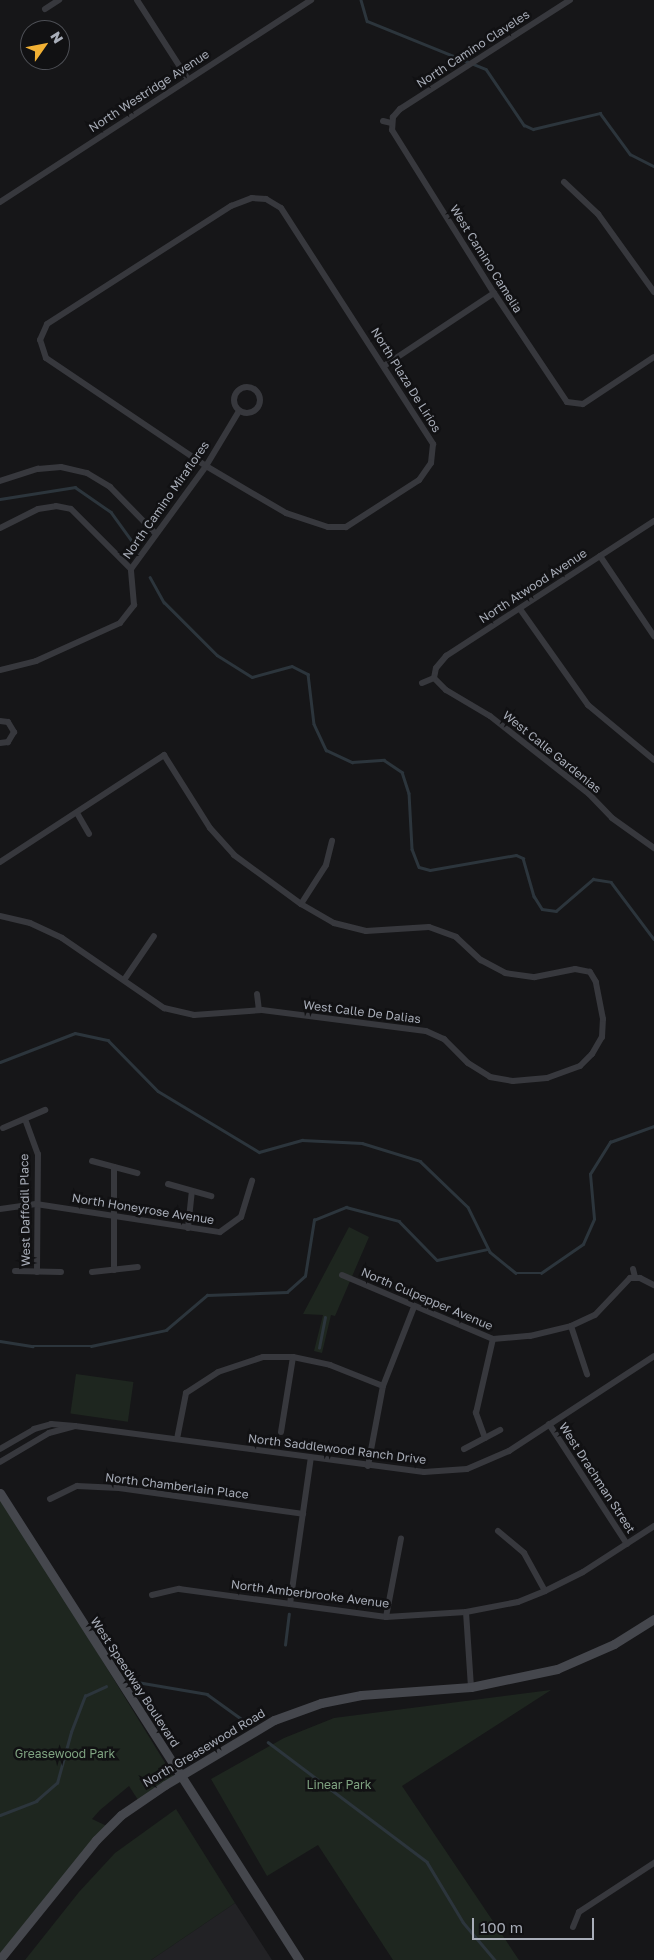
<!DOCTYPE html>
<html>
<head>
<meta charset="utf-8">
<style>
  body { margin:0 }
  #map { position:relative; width:654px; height:1960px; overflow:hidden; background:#161618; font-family:"Golos Text",sans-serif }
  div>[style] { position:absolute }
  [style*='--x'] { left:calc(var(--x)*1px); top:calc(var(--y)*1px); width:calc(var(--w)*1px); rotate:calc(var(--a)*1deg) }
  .built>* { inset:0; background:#222225 }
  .green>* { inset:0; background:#1e261f; transform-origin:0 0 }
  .stream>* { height:2.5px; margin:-1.25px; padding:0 1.25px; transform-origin:1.25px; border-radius:1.25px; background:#2c353c }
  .street>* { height:6px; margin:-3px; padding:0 3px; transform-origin:3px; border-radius:3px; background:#37383d }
  .street>.ring { margin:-3px; padding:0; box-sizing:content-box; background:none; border:6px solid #37383d; border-radius:50% }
  .secondary>* { height:9px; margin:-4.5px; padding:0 4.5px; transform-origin:4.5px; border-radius:4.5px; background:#45474d }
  span { translate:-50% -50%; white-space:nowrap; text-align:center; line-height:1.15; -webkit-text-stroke:5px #111113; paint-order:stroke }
  .street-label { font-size:12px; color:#a8adb8 }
  .park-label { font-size:12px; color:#7fa381 }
  .north { position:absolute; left:20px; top:20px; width:50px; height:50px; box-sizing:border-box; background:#111113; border:1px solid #4d4f55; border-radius:50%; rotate:57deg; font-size:14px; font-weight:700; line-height:20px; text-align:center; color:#a8adb8 }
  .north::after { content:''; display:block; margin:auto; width:18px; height:22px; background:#f2b134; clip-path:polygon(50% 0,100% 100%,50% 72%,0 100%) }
  .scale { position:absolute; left:472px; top:1918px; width:122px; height:22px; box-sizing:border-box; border:2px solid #a8adb8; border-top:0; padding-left:6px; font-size:15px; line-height:18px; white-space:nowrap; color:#a8adb8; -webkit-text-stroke:4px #111113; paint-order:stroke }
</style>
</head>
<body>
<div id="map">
  <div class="built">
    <div style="clip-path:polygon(235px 1903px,272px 1960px,151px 1960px)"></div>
  </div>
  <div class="green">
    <div style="clip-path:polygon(349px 1227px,369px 1237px,335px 1316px,331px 1315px,322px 1353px,314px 1351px,323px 1315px,303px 1314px)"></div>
    <div style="left:76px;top:1374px;width:58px;height:40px;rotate:8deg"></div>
    <div style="clip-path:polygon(0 1494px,175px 1779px,140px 1803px,129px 1786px,100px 1810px,92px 1819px,109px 1827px,5px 1960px,0 1960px)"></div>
    <div style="clip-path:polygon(551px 1690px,402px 1786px,519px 1960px,393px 1960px,318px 1845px,267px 1876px,211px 1779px,284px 1738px,334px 1718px)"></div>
    <div style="clip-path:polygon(176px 1809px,235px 1903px,151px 1960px,25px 1960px,79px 1892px,115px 1853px)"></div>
  </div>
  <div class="stream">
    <div style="--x:361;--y:0;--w:22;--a:74"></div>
    <div style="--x:367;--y:21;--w:128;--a:22"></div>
    <div style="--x:486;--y:69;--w:68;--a:55.8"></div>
    <div style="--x:524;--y:125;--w:10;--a:24"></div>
    <div style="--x:533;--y:129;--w:69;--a:-13.4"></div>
    <div style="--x:600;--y:113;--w:51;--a:53.8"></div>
    <div style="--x:630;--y:154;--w:27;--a:27"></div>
    <div style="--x:0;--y:499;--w:76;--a:-9.1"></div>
    <div style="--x:75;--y:487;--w:44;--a:34.8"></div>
    <div style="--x:111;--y:512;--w:44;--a:54.2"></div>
    <div style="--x:150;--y:577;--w:29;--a:61"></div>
    <div style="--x:164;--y:602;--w:75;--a:45"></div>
    <div style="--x:217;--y:655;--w:41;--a:32.2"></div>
    <div style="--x:252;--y:677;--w:41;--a:-15.4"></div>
    <div style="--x:292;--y:666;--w:18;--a:27"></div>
    <div style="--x:308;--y:674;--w:50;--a:83.2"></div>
    <div style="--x:314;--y:724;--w:29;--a:65"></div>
    <div style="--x:326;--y:750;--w:29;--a:25"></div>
    <div style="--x:352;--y:762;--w:32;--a:-4"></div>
    <div style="--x:384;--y:760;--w:22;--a:34"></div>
    <div style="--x:402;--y:772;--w:22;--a:72"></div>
    <div style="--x:409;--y:793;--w:56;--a:86.9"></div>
    <div style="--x:412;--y:849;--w:19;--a:69"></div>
    <div style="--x:419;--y:867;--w:11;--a:15"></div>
    <div style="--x:430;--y:870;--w:87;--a:-9.9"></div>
    <div style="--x:516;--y:855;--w:8;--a:23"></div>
    <div style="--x:523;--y:858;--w:40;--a:74"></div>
    <div style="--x:534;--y:896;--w:15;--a:58"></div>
    <div style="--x:542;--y:909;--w:14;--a:8"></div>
    <div style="--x:556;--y:911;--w:49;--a:-40.9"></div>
    <div style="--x:593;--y:879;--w:18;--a:9"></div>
    <div style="--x:611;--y:882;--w:71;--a:53"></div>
    <div style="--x:0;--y:1062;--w:80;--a:-21.1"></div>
    <div style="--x:75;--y:1033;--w:34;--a:12"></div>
    <div style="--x:108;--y:1040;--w:71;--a:45.6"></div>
    <div style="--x:158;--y:1091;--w:118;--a:31.1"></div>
    <div style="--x:259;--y:1152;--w:45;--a:-15.6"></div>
    <div style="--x:302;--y:1140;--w:60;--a:2.9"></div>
    <div style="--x:362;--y:1143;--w:61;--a:17.2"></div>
    <div style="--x:420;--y:1161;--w:66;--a:43.8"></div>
    <div style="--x:468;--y:1207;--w:50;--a:63.9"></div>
    <div style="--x:490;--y:1252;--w:33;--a:39"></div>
    <div style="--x:516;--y:1273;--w:25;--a:0"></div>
    <div style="--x:541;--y:1273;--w:51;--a:-34.6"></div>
    <div style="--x:583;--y:1244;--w:27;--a:-66"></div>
    <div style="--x:594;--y:1219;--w:45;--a:-95.1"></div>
    <div style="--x:590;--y:1174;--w:38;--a:-58"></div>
    <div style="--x:610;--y:1142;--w:47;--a:-20"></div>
    <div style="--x:0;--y:1341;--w:33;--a:9"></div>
    <div style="--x:33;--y:1346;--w:58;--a:0"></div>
    <div style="--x:91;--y:1346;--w:77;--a:-12"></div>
    <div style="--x:166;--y:1330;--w:54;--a:-40.5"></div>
    <div style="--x:207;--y:1295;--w:80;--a:-2.1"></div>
    <div style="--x:287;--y:1292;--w:24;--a:-42"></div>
    <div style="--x:305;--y:1276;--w:57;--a:-80.9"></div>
    <div style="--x:314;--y:1220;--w:35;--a:-22"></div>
    <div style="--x:346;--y:1207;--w:55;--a:14.8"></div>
    <div style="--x:399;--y:1221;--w:54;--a:45.7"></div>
    <div style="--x:437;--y:1260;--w:52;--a:-12.2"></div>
    <div style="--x:319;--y:1348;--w:31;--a:-79"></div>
    <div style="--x:285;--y:1645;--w:31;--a:-83"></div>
    <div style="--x:137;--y:1682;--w:71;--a:9.7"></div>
    <div style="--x:207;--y:1694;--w:44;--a:35.8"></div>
    <div style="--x:268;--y:1742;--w:199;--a:37"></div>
    <div style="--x:427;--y:1862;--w:70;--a:59"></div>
    <div style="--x:463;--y:1922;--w:50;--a:49.9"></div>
    <div style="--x:0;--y:1815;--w:39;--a:-21"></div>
    <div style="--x:36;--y:1801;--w:28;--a:-41"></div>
    <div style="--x:57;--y:1783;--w:53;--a:-74.6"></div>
    <div style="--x:71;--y:1732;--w:39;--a:-69"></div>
    <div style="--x:85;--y:1696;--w:23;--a:-25"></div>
  </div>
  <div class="street">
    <div style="--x:137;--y:0;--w:94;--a:57.2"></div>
    <div style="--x:570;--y:0;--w:202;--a:147.3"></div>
    <div style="--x:400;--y:109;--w:11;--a:131"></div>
    <div style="--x:393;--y:117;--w:13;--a:94"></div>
    <div style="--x:392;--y:130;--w:192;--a:58"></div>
    <div style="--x:494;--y:293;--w:131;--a:56.2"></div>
    <div style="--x:567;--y:402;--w:16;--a:7"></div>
    <div style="--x:583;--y:404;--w:85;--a:-33.5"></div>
    <div style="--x:45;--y:9;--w:17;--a:-33"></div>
    <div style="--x:383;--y:121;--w:8;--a:14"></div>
    <div style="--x:564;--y:182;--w:47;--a:43.3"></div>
    <div style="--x:598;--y:214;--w:96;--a:54.3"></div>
    <div style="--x:252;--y:198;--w:14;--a:4"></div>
    <div style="--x:266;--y:199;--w:17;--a:31"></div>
    <div style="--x:281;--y:208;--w:281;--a:57.2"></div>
    <div style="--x:433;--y:444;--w:19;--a:96"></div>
    <div style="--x:431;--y:463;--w:21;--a:125"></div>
    <div style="--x:419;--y:480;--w:87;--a:147.2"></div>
    <div style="--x:346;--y:527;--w:18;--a:180"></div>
    <div style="--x:328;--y:527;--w:44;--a:-161.6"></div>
    <div style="--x:286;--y:513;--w:93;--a:-149.6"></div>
    <div style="--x:206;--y:466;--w:193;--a:-146"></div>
    <div style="--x:46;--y:358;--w:19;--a:-108"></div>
    <div style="--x:40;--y:340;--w:17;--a:-66"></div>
    <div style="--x:47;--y:324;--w:219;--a:-32.7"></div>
    <div style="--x:231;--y:206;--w:22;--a:-21"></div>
    <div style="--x:0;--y:202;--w:371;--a:-33"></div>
    <div style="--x:384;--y:366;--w:132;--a:-33.6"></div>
    <div class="ring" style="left:234px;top:387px;width:20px;height:20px"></div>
    <div style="--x:0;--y:481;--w:40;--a:-18"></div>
    <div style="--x:38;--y:469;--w:23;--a:-5"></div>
    <div style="--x:61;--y:467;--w:27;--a:13"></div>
    <div style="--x:87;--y:473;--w:27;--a:31"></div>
    <div style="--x:110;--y:487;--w:64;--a:45.6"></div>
    <div style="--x:0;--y:528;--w:42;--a:-26.6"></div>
    <div style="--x:38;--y:509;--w:18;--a:-9"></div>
    <div style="--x:56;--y:506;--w:15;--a:11"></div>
    <div style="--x:71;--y:509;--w:85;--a:45"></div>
    <div style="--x:600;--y:556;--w:97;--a:56"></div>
    <div style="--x:520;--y:609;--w:118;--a:54.7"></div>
    <div style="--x:588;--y:705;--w:86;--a:39.8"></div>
    <div style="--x:0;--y:670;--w:37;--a:-14"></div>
    <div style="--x:36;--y:661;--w:92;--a:-24.3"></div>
    <div style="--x:120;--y:623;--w:23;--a:-52"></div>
    <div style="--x:134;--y:605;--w:36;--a:-95"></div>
    <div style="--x:131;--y:569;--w:127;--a:-53.9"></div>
    <div style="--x:206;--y:466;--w:64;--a:-59"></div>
    <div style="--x:434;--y:678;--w:17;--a:45"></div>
    <div style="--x:446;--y:690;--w:51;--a:30.6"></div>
    <div style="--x:490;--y:716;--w:126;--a:38.2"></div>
    <div style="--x:589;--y:794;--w:33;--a:46"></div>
    <div style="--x:612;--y:818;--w:52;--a:35.5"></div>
    <div style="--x:434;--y:678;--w:10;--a:-79"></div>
    <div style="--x:436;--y:668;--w:16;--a:-50"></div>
    <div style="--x:446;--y:656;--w:248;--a:-33"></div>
    <div style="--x:422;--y:683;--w:13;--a:-23"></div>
    <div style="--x:0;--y:721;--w:8;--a:7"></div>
    <div style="--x:8;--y:722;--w:12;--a:59"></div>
    <div style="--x:14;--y:732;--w:12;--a:121"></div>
    <div style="--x:8;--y:742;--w:8;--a:173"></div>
    <div style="--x:77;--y:813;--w:24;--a:60"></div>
    <div style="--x:0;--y:862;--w:196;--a:-33.1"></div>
    <div style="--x:164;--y:755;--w:86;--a:57.8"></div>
    <div style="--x:210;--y:828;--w:36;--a:48"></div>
    <div style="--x:234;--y:855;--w:83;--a:36.2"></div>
    <div style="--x:301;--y:904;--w:38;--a:30"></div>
    <div style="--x:334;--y:923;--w:33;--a:14"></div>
    <div style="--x:366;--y:931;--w:63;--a:-3.6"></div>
    <div style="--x:429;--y:927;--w:29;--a:20"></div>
    <div style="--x:456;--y:937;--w:34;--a:43"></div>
    <div style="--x:481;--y:960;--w:27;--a:28"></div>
    <div style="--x:505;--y:973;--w:30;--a:8"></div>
    <div style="--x:535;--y:977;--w:41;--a:-11.3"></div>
    <div style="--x:575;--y:969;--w:15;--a:11"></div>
    <div style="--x:301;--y:904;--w:46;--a:-57.3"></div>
    <div style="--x:326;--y:865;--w:25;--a:-76"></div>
    <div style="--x:0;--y:916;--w:31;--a:13"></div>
    <div style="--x:30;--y:923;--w:35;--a:25"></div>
    <div style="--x:62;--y:938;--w:124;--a:34.5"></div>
    <div style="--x:164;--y:1008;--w:31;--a:13"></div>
    <div style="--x:194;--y:1015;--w:68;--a:-4.2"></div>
    <div style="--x:262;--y:1010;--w:165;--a:7.3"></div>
    <div style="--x:426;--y:1031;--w:20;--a:24"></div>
    <div style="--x:444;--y:1039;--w:34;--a:45"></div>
    <div style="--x:468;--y:1063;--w:26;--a:32"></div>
    <div style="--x:490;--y:1077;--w:23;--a:10"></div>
    <div style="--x:513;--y:1081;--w:34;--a:-5"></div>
    <div style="--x:547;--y:1078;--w:35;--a:-20"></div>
    <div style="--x:580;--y:1066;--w:17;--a:-45"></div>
    <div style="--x:592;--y:1054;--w:20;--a:-60"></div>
    <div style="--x:602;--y:1037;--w:18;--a:-87"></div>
    <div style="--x:603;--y:1019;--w:38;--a:-101"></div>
    <div style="--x:596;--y:982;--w:12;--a:-121"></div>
    <div style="--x:124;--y:980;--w:53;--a:-55.7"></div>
    <div style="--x:257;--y:994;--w:16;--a:83"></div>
    <div style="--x:25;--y:1119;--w:37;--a:70"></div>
    <div style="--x:38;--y:1154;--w:118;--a:90.5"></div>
    <div style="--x:3;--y:1128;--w:46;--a:-23.2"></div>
    <div style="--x:92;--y:1161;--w:47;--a:14.9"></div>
    <div style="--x:168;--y:1184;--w:45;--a:15.6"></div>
    <div style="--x:0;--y:1209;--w:36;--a:-8"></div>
    <div style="--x:36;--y:1204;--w:186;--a:8.7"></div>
    <div style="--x:220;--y:1232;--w:26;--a:-36"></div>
    <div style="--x:241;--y:1217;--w:38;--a:-73"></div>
    <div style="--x:188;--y:1228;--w:37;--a:-84"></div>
    <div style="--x:633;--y:1269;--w:8;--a:76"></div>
    <div style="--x:114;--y:1270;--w:103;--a:-90"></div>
    <div style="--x:15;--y:1271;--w:46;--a:1.2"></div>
    <div style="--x:92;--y:1272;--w:46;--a:-6.2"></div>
    <div style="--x:342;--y:1275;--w:164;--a:23"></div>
    <div style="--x:493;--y:1339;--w:37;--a:-5"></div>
    <div style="--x:530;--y:1336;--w:42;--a:-13.7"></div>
    <div style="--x:571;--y:1326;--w:26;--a:-25"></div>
    <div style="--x:595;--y:1315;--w:51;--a:-46.6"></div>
    <div style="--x:630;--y:1278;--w:10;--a:0"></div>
    <div style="--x:640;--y:1278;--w:16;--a:27"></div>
    <div style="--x:571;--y:1326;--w:51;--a:71.6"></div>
    <div style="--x:549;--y:1424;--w:143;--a:57"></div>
    <div style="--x:75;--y:1426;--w:352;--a:7.5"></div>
    <div style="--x:424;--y:1472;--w:43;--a:-4"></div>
    <div style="--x:467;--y:1469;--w:46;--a:-23.2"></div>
    <div style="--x:509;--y:1451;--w:173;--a:-33.2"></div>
    <div style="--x:281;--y:1432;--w:76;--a:-80.9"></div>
    <div style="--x:485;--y:1438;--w:27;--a:-110"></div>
    <div style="--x:476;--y:1413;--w:76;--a:-77.1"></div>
    <div style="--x:177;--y:1439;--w:47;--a:-78.9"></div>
    <div style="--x:186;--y:1393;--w:38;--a:-33"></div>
    <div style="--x:218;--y:1372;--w:47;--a:-18.4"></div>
    <div style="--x:263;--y:1357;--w:30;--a:0"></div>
    <div style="--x:293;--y:1357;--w:38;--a:12"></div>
    <div style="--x:330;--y:1365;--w:57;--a:21.6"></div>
    <div style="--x:0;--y:1449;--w:39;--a:-30"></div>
    <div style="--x:34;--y:1429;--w:18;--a:-16"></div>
    <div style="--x:51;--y:1424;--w:24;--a:5"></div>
    <div style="--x:75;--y:1426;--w:27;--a:165"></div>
    <div style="--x:49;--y:1433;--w:57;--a:149.4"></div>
    <div style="--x:464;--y:1449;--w:41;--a:-27.8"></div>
    <div style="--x:368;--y:1466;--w:81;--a:-79.4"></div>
    <div style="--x:383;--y:1386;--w:85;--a:-68.6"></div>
    <div style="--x:50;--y:1499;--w:30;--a:-26"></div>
    <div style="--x:77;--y:1486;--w:42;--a:2.7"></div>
    <div style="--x:119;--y:1488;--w:186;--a:8"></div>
    <div style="--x:498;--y:1531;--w:34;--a:40"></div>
    <div style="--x:524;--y:1553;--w:43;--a:61.1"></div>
    <div style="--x:152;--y:1595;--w:28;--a:-13"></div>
    <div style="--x:179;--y:1589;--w:209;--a:7.7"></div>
    <div style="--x:386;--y:1617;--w:80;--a:-3.6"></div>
    <div style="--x:466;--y:1612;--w:53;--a:-10.9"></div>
    <div style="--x:518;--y:1602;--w:29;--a:-22"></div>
    <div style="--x:545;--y:1591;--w:42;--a:-26.6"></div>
    <div style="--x:583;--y:1572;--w:85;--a:-32.9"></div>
    <div style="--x:290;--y:1604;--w:148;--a:-81.9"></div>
    <div style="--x:466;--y:1612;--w:75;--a:86.2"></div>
    <div style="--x:386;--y:1617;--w:80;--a:-79.2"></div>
    <div style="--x:573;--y:1927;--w:16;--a:-68"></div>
    <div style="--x:579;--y:1912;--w:90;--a:-33.2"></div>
  </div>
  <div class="secondary">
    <div style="--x:0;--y:1493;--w:555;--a:57.37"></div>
    <div style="--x:0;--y:1959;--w:153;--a:-51.1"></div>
    <div style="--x:96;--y:1840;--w:35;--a:-45"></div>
    <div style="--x:121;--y:1815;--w:53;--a:-34.3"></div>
    <div style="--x:165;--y:1785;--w:127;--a:-30.8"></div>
    <div style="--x:274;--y:1720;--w:50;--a:-19.9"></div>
    <div style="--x:321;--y:1703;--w:41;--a:-11.3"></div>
    <div style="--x:361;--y:1695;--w:110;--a:-4.2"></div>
    <div style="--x:471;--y:1687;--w:88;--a:-11.8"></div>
    <div style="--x:557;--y:1669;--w:62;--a:-23.7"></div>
    <div style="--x:614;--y:1644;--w:47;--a:-32"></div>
  </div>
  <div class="street-label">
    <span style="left:473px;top:49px;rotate:-33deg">North Camino Claveles</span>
    <span style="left:149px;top:91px;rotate:-33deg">North Westridge Avenue</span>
    <span style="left:486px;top:259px;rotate:58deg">West Camino Camelia</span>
    <span style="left:406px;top:380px;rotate:58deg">North Plaza De Lirios</span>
    <span style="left:166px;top:500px;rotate:-55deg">North Camino Miraflores</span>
    <span style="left:533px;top:586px;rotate:-33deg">North Atwood Avenue</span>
    <span style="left:552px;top:752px;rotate:39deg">West Calle Gardenias</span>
    <span style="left:362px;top:1012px;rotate:7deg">West Calle De Dalias</span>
    <span style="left:143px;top:1209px;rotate:9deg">North Honeyrose Avenue</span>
    <span style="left:25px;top:1210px;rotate:-91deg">West Daffodil Place</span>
    <span style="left:427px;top:1299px;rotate:23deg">North Culpepper Avenue</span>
    <span style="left:337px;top:1449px;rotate:7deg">North Saddlewood Ranch Drive</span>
    <span style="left:597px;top:1478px;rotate:57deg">West Drachman Street</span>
    <span style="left:177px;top:1486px;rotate:7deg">North Chamberlain Place</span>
    <span style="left:310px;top:1594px;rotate:7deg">North Amberbrooke Avenue</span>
    <span style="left:135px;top:1682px;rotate:57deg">West Speedway Boulevard</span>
    <span style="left:204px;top:1748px;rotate:-31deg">North Greasewood Road</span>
  </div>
  <div class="park-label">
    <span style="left:65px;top:1754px">Greasewood Park</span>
    <span style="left:339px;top:1785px">Linear Park</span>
  </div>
  <div class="north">N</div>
  <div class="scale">100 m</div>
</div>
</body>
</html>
